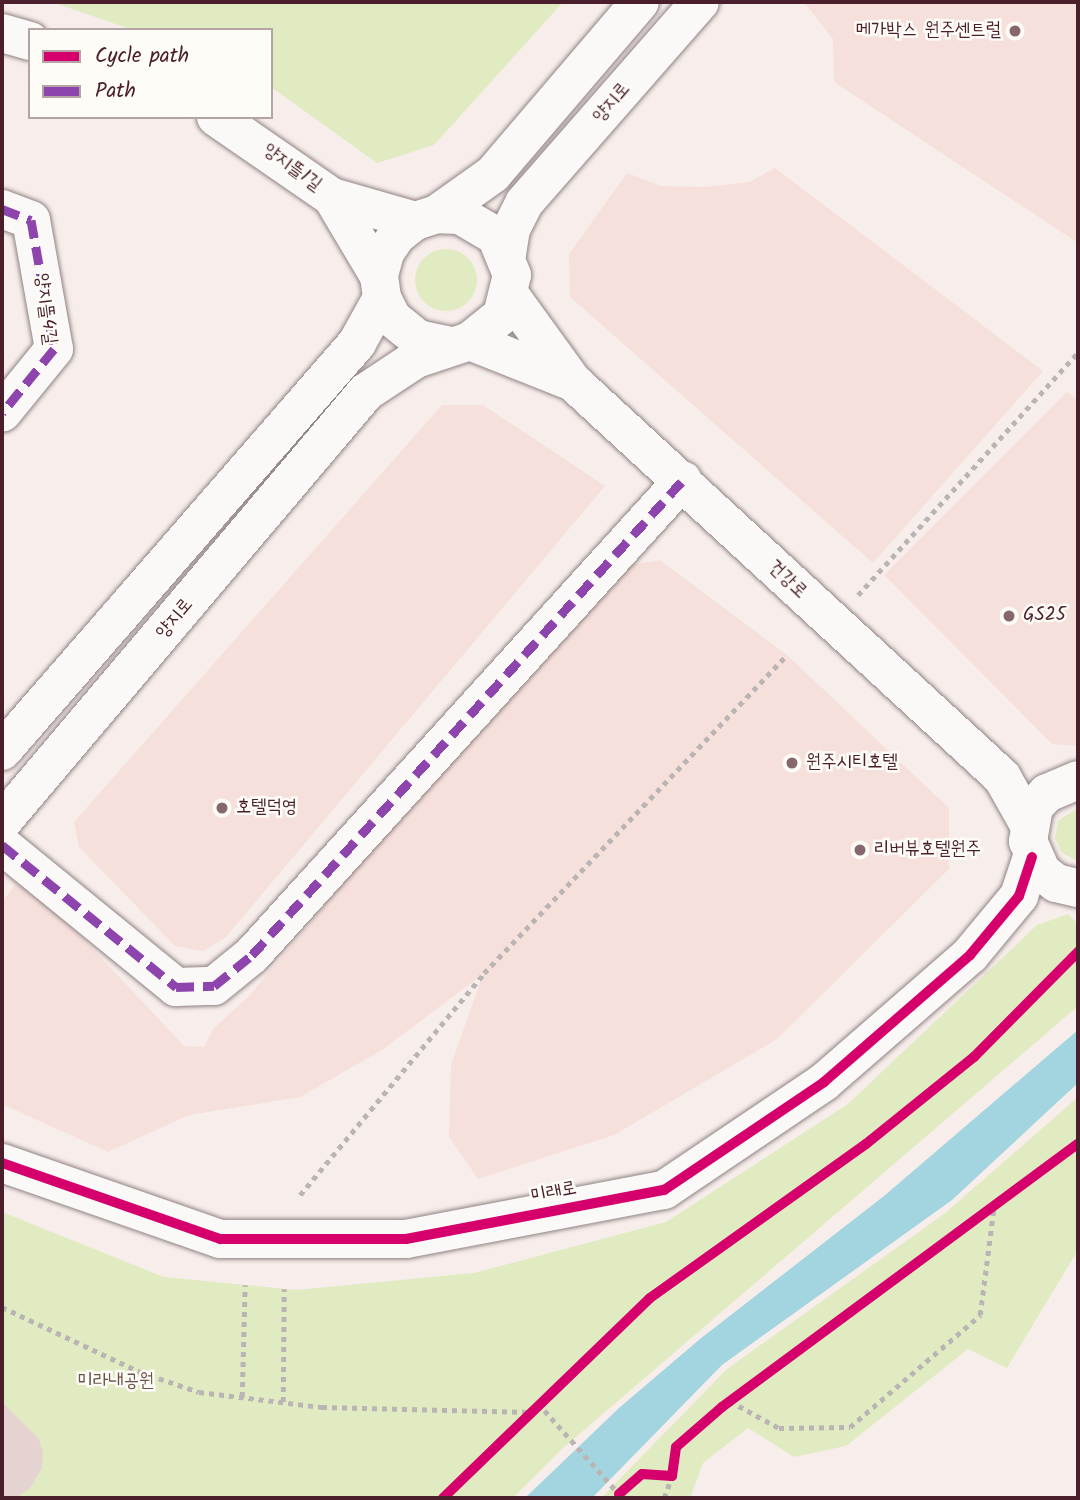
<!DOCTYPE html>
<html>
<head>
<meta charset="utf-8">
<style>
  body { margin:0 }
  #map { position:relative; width:1080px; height:1500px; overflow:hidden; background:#f7edea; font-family:Kalam,"Poor Story",sans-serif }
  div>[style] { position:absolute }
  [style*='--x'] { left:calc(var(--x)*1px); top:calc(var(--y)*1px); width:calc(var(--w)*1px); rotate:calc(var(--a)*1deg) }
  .built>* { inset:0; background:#f6e0dc }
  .green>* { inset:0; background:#e1ebc1 }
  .round { border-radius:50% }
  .water>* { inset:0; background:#a2d5e0 }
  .building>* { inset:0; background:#e4d3d0 }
  .path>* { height:4.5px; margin-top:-2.25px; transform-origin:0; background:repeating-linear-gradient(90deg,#bab4b4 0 5px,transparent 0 10px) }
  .roads { filter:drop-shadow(0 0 2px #908384) drop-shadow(0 0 2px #908384) }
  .minor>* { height:38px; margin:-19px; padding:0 19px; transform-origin:19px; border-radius:19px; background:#faf9f7 }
  .quiet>* { height:9px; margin-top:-4.5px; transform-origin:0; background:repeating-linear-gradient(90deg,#8e44ad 0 18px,transparent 0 27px) }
  .cycleway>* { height:10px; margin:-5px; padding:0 5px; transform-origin:5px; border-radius:5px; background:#d6006c }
  .dots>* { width:19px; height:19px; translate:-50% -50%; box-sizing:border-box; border:4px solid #fdfcf7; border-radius:50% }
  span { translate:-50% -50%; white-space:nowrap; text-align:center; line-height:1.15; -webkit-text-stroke:5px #fdfcf7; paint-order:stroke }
  .poi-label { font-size:19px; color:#4a1f2b }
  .right { translate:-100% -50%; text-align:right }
  .left { translate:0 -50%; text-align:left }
  .street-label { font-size:19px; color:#4a1f2b }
  .park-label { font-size:19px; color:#6b5248 }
  .frame { position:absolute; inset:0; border:4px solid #4a1f2b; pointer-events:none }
  .legend { position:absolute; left:28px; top:28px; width:245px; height:91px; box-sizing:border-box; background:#fdfcf7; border:2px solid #b5a4a5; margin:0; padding:9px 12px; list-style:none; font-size:21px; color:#4a1f2b }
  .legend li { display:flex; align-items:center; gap:14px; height:35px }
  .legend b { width:35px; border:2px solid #b5a4a5 }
</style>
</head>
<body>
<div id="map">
  <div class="built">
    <div style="clip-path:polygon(804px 2px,1078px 2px,1078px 243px,834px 82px,833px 39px)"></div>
    <div style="clip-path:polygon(775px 168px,1043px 371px,873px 563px,570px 297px,569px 254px,627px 173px,661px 186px,706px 187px,749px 182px)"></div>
    <div style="clip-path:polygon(1067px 392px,1078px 400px,1078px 746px,1052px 744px,884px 575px)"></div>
    <div style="clip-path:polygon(442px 405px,483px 405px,605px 486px,226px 937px,203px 951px,175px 946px,79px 847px,74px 822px)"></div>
    <div style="clip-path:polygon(660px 560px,787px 655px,949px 808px,949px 869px,777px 1039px,614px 1135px,478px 1179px,449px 1137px,451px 1065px,483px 974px,382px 1050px,300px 1097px,189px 1115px,108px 1152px,2px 1104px,2px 902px,15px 885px,34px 886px,184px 1046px,204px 1047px,213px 1029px,250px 995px,603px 570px)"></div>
  </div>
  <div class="green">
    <div style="clip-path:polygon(52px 2px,563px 2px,434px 145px,377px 163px,271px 87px,271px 30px,133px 30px)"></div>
    <div class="round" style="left:415px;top:249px;width:62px;height:62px"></div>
    <div style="clip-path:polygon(1078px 808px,1078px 861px,1062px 853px,1055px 838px,1058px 821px)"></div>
    <div style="clip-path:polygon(1068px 914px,1078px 924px,1078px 1006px,562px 1449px,513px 1498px,2px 1498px,2px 1212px,164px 1277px,296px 1290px,474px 1273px,666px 1222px,848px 1104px,1037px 925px)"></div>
    <div style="clip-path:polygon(1078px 1097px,1078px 1250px,1007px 1368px,968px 1349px,846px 1446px,794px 1457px,748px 1428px,703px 1463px,690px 1498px,601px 1498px,727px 1369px,944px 1214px)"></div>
  </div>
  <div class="water">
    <div style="clip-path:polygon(1078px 1030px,1078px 1083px,952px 1200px,722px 1365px,592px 1498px,525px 1498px,619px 1408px,700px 1339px,884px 1196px)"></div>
  </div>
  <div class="building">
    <div style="clip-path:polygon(2px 1402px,39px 1439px,43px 1452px,42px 1468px,30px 1488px,16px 1498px,2px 1498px)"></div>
  </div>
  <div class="path">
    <div style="--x:858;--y:595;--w:328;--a:-47.8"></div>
    <div style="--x:300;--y:1195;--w:288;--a:-50.3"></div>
    <div style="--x:484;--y:973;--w:439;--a:-46.4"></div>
    <div style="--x:2;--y:1307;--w:153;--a:25.2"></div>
    <div style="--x:140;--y:1372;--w:62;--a:18.7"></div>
    <div style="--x:199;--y:1392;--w:124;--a:7"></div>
    <div style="--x:322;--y:1407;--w:208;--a:1.4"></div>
    <div style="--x:242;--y:1397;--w:112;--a:-88.5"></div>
    <div style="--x:730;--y:1401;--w:56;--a:28.9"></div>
    <div style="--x:779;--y:1428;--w:71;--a:-0.8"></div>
    <div style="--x:850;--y:1427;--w:172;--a:-40.7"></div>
    <div style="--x:980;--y:1315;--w:111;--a:-82.7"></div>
    <div style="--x:283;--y:1402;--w:113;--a:-89.5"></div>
    <div style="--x:538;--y:1403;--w:122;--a:48.3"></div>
    <div style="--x:619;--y:1494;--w:6;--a:141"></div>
    <div style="--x:664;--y:1498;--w:23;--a:-70"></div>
  </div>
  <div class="roads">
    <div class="minor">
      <div style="--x:2;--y:33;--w:29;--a:16"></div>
      <div style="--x:216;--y:117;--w:141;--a:34.6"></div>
      <div style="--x:332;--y:197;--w:86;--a:16.1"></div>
      <div style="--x:332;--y:197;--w:92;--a:59.3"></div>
      <div style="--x:2;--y:209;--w:31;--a:21"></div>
      <div style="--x:31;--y:220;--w:131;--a:79.9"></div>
      <div style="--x:54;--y:349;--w:82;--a:129.1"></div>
      <div style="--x:437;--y:214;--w:69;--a:-35.5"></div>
      <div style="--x:493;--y:174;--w:226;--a:-49.5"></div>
      <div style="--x:507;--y:254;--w:25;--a:-81"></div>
      <div style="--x:511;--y:229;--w:29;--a:-63"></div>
      <div style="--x:524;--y:203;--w:267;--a:-48.8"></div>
      <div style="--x:510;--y:295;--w:107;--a:54.1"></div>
      <div style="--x:573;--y:382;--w:583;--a:42.64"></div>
      <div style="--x:1002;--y:777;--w:53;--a:60.5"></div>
      <div style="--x:470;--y:341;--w:111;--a:21.7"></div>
      <div style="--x:2;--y:751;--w:541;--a:-48.97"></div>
      <div style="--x:357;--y:343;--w:51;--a:-60.9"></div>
      <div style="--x:1078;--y:780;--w:34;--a:157"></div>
      <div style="--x:1047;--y:793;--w:19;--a:133"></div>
      <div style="--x:1034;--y:807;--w:35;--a:100"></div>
      <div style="--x:1028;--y:841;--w:34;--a:66"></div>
      <div style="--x:1042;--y:872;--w:18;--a:38"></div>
      <div style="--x:1056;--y:883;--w:23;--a:13"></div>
      <div style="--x:2;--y:822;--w:563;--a:-49.75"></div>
      <div style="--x:366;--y:392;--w:60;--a:-33.4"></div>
      <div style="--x:416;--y:359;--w:57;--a:-18.4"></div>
      <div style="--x:470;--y:341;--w:41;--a:-39.1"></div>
      <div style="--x:502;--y:315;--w:41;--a:-76"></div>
      <div style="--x:512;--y:275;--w:42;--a:-112.3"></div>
      <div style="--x:496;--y:236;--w:42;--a:-149.7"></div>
      <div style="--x:460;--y:215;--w:23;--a:-178"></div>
      <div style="--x:437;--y:214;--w:23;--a:162"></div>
      <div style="--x:415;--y:221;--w:23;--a:142"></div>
      <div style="--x:397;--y:235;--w:22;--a:124"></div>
      <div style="--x:385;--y:253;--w:24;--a:105"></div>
      <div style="--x:379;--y:276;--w:22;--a:82"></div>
      <div style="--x:382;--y:298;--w:22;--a:63"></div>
      <div style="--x:392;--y:318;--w:33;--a:39"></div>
      <div style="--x:418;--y:339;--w:33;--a:12"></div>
      <div style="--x:2;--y:845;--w:225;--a:39.2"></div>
      <div style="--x:176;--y:987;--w:38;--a:-2"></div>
      <div style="--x:214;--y:986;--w:49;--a:-39.2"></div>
      <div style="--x:252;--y:955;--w:641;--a:-47.78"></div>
      <div style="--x:2;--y:1163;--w:231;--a:19.2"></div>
      <div style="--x:220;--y:1239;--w:186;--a:0"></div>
      <div style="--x:406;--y:1239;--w:263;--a:-10.8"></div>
      <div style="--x:664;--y:1190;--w:193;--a:-34"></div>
      <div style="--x:824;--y:1082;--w:194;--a:-41"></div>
      <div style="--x:970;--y:955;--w:77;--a:-50.3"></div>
      <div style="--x:1019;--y:896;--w:41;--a:-71.6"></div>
    </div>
  </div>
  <div class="quiet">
    <div style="--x:2;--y:209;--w:31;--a:21"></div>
    <div style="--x:31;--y:220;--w:131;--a:79.9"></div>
    <div style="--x:54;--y:349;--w:82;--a:129.1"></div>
    <div style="--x:2;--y:845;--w:225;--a:39.2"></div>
    <div style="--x:176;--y:987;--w:38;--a:-2"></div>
    <div style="--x:214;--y:986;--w:49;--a:-39.2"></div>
    <div style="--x:252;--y:955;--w:641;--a:-47.78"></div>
  </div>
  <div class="cycleway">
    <div style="--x:2;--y:1163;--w:231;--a:19.2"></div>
    <div style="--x:220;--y:1239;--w:186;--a:0"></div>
    <div style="--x:406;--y:1239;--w:263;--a:-10.8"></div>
    <div style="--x:664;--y:1190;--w:193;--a:-34"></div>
    <div style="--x:824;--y:1082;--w:194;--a:-41"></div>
    <div style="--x:970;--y:955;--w:77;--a:-50.3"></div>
    <div style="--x:1019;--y:896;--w:41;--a:-71.6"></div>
    <div style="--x:619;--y:1494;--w:30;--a:-41"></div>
    <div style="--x:642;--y:1474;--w:30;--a:4"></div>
    <div style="--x:672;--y:1476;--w:29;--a:-82"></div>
    <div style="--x:676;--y:1447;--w:61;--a:-41"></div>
    <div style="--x:722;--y:1407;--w:443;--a:-36.5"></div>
    <div style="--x:443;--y:1498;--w:288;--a:-44"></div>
    <div style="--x:650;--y:1298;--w:265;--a:-35.5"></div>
    <div style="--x:866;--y:1144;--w:139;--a:-38.9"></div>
    <div style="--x:974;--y:1057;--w:148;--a:-45.3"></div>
  </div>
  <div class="dots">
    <div style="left:1015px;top:31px;background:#87676e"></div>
    <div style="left:1009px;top:616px;background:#87676e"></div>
    <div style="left:792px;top:763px;background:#87676e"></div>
    <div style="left:222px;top:808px;background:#87676e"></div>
    <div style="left:860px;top:850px;background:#87676e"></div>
  </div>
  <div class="poi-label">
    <span class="right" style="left:1001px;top:31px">메가박스 원주센트럴</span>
    <span class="left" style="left:1023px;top:616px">GS25</span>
    <span class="left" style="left:806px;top:763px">원주시티호텔</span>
    <span class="left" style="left:236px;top:808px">호텔덕영</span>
    <span class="left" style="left:874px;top:850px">리버뷰호텔원주</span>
  </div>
  <div class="street-label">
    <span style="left:612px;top:103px;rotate:-49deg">양지로</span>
    <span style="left:292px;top:168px;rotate:36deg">양지뜰1길</span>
    <span style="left:45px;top:309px;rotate:83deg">양지뜰4길</span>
    <span style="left:787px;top:580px;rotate:44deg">건강로</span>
    <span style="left:175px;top:619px;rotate:-50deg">양지로</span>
    <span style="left:554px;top:1193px;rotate:-11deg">미래로</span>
  </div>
  <div class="park-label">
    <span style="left:116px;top:1382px">미라내공원</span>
  </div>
  <div class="frame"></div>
  <ul class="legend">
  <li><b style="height:9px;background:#d6006c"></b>Cycle path</li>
  <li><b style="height:9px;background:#8e44ad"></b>Path</li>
  </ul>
</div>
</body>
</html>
